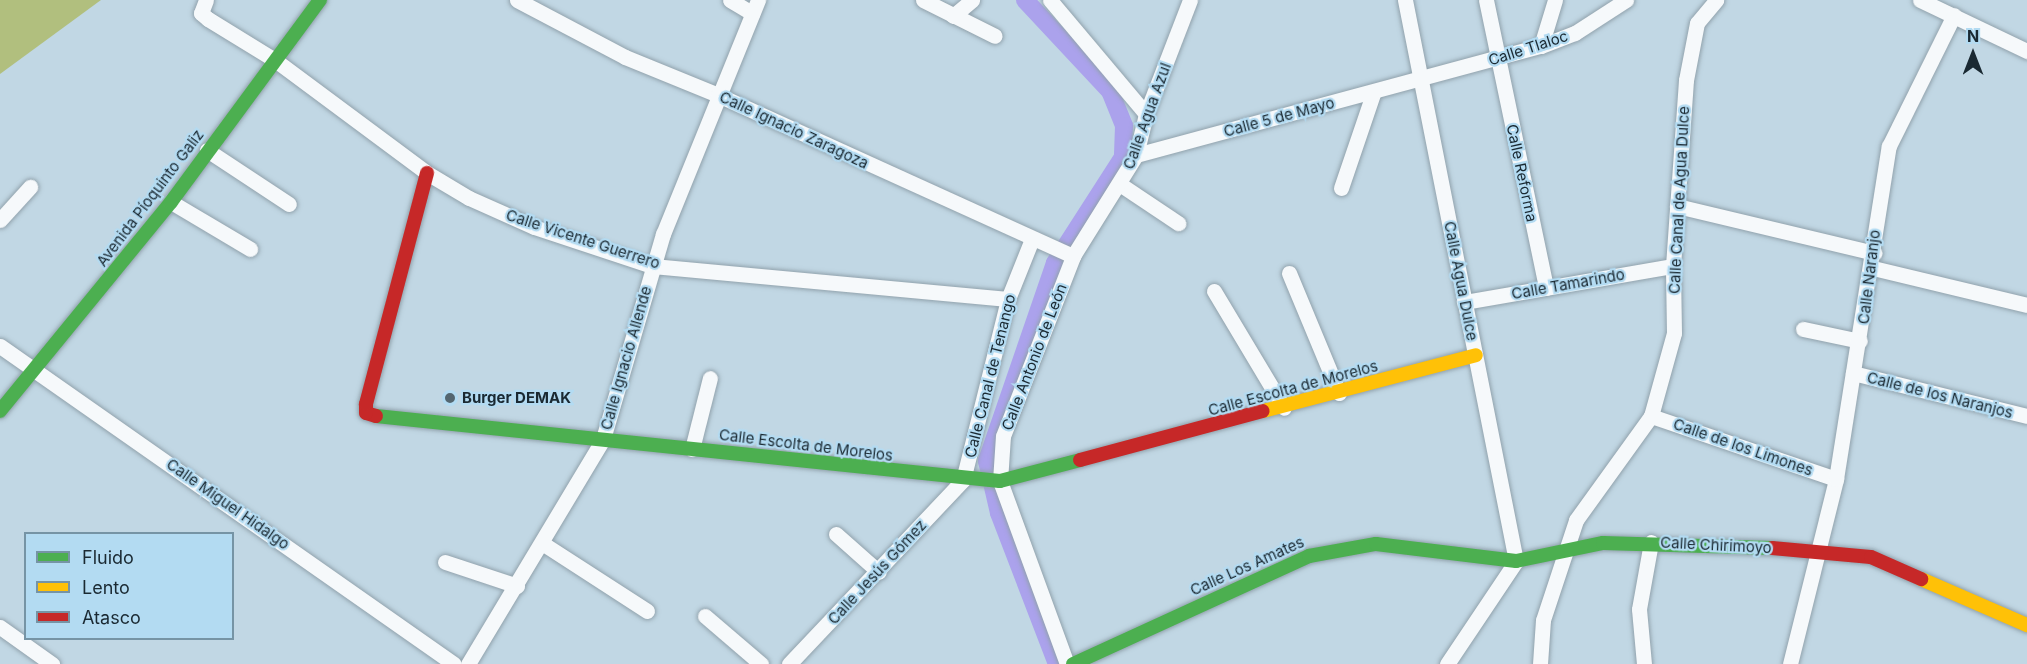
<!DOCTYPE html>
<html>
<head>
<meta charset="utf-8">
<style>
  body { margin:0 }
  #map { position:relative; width:2027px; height:664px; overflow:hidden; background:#c1d7e4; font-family:Inter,sans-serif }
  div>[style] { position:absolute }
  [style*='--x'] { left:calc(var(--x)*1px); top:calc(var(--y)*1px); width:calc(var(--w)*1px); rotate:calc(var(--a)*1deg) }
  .forest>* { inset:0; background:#b1bf7e }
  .canal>* { height:18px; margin:-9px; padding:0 9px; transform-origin:9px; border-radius:9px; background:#aba2ec }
  .roads { filter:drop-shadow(0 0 2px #91a2ac) drop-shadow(0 0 2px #91a2ac) }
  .street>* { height:15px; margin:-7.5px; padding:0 7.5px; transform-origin:7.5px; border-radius:7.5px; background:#f6f9fb }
  .fast>* { height:14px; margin:-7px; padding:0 7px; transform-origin:7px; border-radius:7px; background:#4caf50 }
  .slow>* { height:14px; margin:-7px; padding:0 7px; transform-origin:7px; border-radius:7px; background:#ffc107 }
  .jam>* { height:14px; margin:-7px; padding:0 7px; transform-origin:7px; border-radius:7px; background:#c62828 }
  .dots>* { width:16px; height:16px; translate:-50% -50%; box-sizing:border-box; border:3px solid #b3dbf2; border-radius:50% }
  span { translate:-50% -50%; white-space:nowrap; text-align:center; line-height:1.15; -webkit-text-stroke:4.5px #b3dbf2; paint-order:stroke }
  .street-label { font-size:15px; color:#1a2932 }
  .poi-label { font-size:15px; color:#1a2932; font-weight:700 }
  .left { translate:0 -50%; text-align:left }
  .legend { position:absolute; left:24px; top:532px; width:210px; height:108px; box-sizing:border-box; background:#b3dbf2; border:2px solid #7694a5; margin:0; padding:8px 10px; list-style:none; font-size:18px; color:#1a2932 }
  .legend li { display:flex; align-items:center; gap:12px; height:30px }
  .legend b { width:30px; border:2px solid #7694a5 }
  .north { position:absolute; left:1943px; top:24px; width:60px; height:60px; -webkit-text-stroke:4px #b3dbf2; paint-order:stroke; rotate:0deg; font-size:16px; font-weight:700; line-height:24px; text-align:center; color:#1a2932 }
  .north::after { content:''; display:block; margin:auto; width:21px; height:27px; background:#1a2932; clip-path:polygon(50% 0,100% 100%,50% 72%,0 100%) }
</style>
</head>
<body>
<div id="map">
  <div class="forest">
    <div style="clip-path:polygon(0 0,101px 0,0 74px)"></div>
  </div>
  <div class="canal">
    <div style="--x:1025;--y:0;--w:125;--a:47"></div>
    <div style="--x:1110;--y:91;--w:38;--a:68"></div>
    <div style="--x:1124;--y:126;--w:31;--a:92"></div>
    <div style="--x:1123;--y:157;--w:126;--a:122.7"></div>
    <div style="--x:1055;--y:263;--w:209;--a:109"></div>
    <div style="--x:987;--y:461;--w:53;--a:77"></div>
    <div style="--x:999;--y:513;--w:162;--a:69"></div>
  </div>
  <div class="roads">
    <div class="street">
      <div style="--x:206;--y:0;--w:14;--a:111"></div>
      <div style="--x:201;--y:13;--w:9;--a:41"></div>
      <div style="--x:208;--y:19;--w:79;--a:31.5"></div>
      <div style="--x:275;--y:60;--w:189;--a:36.6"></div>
      <div style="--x:427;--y:173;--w:49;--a:30.8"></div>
      <div style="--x:469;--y:198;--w:71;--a:24"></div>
      <div style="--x:534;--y:227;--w:124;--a:18.3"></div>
      <div style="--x:652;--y:266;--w:358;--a:5.3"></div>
      <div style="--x:517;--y:0;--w:122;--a:27.8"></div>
      <div style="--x:625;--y:57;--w:100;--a:22.2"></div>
      <div style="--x:718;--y:95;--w:390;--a:24.4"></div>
      <div style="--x:730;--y:0;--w:26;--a:31"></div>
      <div style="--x:923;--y:0;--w:80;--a:26.6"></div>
      <div style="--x:1050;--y:0;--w:149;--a:49.9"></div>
      <div style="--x:1405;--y:0;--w:572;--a:78.81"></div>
      <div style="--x:1516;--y:561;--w:124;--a:123.8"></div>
      <div style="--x:1486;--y:0;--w:294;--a:78.2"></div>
      <div style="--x:1920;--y:0;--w:119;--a:25.5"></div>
      <div style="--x:953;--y:16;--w:25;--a:-40"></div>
      <div style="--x:1541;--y:46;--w:48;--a:-73.1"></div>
      <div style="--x:207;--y:150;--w:98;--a:33.4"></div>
      <div style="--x:1136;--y:155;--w:419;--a:-15.1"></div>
      <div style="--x:1541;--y:46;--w:36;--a:-21"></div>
      <div style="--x:1575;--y:33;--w:61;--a:-32.9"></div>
      <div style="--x:1121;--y:185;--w:69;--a:33.7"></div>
      <div style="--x:1341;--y:188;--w:102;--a:-71.2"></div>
      <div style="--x:171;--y:202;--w:92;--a:30.7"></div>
      <div style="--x:1677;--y:206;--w:203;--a:13.4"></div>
      <div style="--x:0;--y:220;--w:45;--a:-47.7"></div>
      <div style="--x:1873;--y:268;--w:158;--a:13.5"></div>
      <div style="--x:1289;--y:273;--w:130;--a:67.4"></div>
      <div style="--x:1214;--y:291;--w:136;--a:59.1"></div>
      <div style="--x:1464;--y:302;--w:212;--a:-9.8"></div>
      <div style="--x:1803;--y:329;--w:58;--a:11.9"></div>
      <div style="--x:0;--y:346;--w:554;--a:35.01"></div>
      <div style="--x:1853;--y:373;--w:179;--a:13.9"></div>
      <div style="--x:1651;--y:416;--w:195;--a:18.8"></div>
      <div style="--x:692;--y:449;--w:73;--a:-75.8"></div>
      <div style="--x:836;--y:534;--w:57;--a:41.5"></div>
      <div style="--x:542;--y:543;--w:125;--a:32.9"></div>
      <div style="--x:445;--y:562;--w:76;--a:18.4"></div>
      <div style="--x:705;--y:616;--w:74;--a:40.6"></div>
      <div style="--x:0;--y:627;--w:64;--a:35.4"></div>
      <div style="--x:468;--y:664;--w:262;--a:-59"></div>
      <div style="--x:603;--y:439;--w:214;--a:-73.7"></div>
      <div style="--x:663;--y:234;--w:253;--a:-67.9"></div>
      <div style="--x:789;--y:664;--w:253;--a:-46.6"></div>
      <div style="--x:963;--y:480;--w:187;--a:-76"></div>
      <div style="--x:1008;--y:299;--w:65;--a:-68.2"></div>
      <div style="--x:1067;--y:664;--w:195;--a:-110.1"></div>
      <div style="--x:1000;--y:481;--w:45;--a:-86.2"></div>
      <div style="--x:1003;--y:436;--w:193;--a:-68.7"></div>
      <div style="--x:1073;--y:256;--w:119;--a:-58"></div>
      <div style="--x:1136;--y:155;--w:42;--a:-76.3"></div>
      <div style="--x:1146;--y:114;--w:122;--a:-68.9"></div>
      <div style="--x:1540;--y:664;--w:44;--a:-86.1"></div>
      <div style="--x:1543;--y:620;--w:105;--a:-71.7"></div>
      <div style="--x:1576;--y:520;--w:128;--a:-54.2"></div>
      <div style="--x:1651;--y:416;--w:86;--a:-74.5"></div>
      <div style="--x:1674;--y:333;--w:67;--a:-90.9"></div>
      <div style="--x:1673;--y:266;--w:186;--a:-86"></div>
      <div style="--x:1686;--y:80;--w:58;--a:-79.1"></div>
      <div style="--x:1697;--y:23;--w:30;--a:-50"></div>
      <div style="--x:1644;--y:664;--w:55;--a:-95.2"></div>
      <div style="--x:1639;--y:609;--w:68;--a:-79.8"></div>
      <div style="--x:1790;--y:664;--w:191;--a:-76"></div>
      <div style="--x:1836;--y:479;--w:337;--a:-81"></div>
      <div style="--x:1889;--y:146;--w:146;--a:-63.6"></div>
    </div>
    <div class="fast">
      <div style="--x:0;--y:411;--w:270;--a:-50.7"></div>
      <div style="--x:171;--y:202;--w:251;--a:-53.6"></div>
      <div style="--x:376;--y:416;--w:627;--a:5.95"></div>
      <div style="--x:1000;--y:481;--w:83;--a:-14.7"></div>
      <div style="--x:1073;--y:664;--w:260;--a:-24.6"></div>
      <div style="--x:1309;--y:556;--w:68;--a:-10.2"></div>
      <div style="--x:1376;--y:544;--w:141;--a:6.9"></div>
      <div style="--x:1516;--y:561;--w:89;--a:-11.7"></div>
      <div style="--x:1603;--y:543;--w:169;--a:1.7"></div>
    </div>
    <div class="slow">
      <div style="--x:1263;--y:411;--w:220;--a:-14.7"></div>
      <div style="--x:1921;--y:579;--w:116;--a:23.5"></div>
    </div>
    <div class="jam">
      <div style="--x:376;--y:416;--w:10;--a:-163"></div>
      <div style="--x:366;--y:413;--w:9;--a:-90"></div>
      <div style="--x:366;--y:404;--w:239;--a:-75.2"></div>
      <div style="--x:1080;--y:460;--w:189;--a:-15"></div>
      <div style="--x:1772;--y:548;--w:99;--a:5.2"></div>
      <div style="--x:1871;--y:557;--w:55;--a:23.7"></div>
    </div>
  </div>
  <div class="dots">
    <div style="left:450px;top:398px;background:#546670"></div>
  </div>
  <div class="street-label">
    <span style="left:1528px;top:48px;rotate:-18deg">Calle Tlaloc</span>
    <span style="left:1147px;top:116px;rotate:-70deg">Calle Agua Azul</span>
    <span style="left:1279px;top:117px;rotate:-15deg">Calle 5 de Mayo</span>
    <span style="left:794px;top:130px;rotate:25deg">Calle Ignacio Zaragoza</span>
    <span style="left:1522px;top:173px;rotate:78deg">Calle Reforma</span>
    <span style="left:150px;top:198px;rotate:-53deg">Avenida Píoquinto Galiz</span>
    <span style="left:1679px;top:200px;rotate:-87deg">Calle Canal de Agua Dulce</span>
    <span style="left:583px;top:239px;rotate:18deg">Calle Vicente Guerrero</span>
    <span style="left:1869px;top:277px;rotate:-83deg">Calle Naranjo</span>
    <span style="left:1461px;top:281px;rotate:79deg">Calle Agua Dulce</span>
    <span style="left:1568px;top:284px;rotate:-10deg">Calle Tamarindo</span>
    <span style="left:1034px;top:357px;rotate:-69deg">Calle Antonio de León</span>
    <span style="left:626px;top:358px;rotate:-74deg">Calle Ignacio Allende</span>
    <span style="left:990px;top:376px;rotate:-76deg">Calle Canal de Tenango</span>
    <span style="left:1293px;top:388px;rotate:-15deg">Calle Escolta de Morelos</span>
    <span style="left:1940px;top:395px;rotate:14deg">Calle de los Naranjos</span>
    <span style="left:806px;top:445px;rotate:7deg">Calle Escolta de Morelos</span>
    <span style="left:1743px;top:447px;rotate:19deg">Calle de los Limones</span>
    <span style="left:228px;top:504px;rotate:35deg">Calle Miguel Hidalgo</span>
    <span style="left:1716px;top:545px;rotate:3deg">Calle Chirimoyo</span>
    <span style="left:1247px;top:566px;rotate:-24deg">Calle Los Amates</span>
    <span style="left:877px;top:572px;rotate:-47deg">Calle Jesús Gómez</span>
  </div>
  <div class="poi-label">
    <span class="left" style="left:462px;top:398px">Burger DEMAK</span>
  </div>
  <ul class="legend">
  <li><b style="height:8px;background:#4caf50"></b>Fluido</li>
  <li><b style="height:8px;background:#ffc107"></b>Lento</li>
  <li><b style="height:8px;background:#c62828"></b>Atasco</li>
  </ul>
  <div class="north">N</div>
</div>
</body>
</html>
